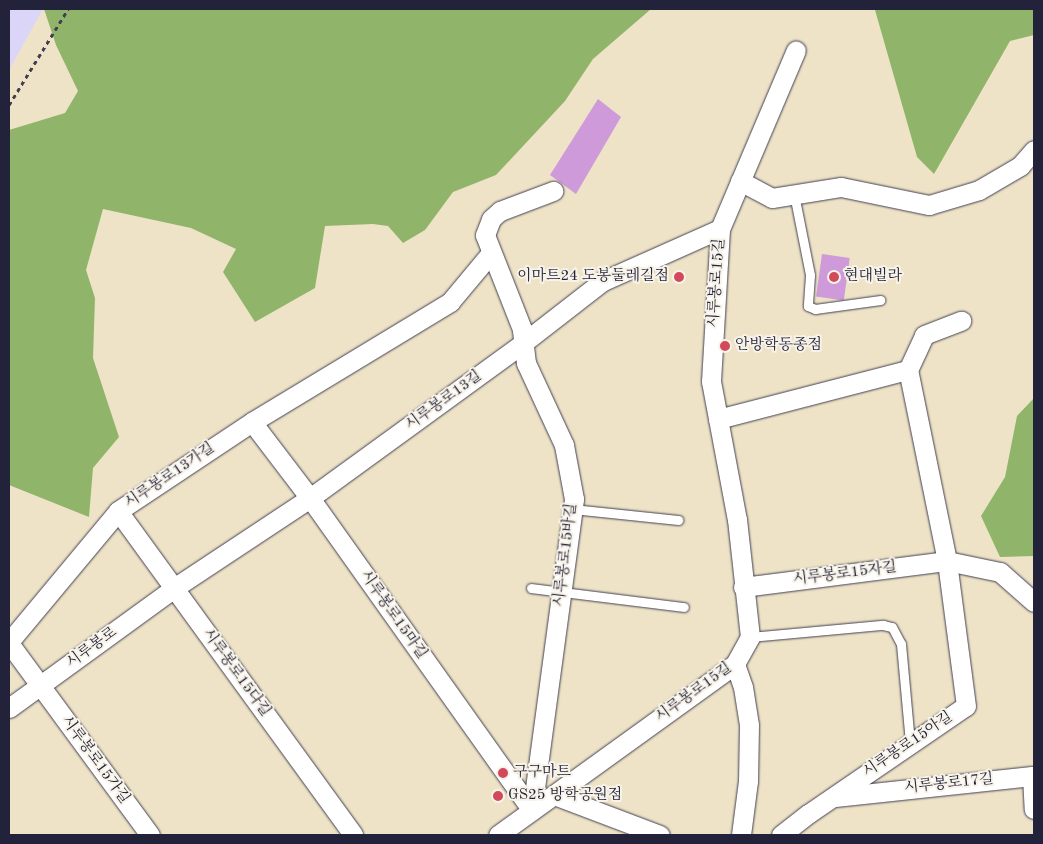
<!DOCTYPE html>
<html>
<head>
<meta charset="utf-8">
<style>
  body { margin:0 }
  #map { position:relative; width:1043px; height:844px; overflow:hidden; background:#eee3c7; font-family:"Old Standard TT","Noto Serif KR",serif }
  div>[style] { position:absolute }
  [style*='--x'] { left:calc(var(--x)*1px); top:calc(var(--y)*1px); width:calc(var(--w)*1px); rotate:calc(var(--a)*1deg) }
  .built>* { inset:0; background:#dbd6f7 }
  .forest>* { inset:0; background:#90b56a }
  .building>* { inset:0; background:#ce9ad9; transform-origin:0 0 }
  .path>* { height:3px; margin-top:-1.5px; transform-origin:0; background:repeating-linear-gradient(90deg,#413f50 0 4px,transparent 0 8px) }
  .roads { filter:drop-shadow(0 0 1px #413f50) drop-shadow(0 0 1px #413f50) }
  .lane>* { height:9px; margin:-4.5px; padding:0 4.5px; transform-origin:4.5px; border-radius:4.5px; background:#fff }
  .street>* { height:19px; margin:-9.5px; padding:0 9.5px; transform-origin:9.5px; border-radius:9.5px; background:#fff }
  .dots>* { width:14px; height:14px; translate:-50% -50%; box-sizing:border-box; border:2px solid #f7f3e8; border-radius:50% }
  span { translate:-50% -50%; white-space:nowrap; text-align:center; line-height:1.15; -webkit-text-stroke:4px #f7f3e8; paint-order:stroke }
  .poi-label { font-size:15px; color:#22223b }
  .right { translate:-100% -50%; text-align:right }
  .left { translate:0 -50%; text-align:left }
  .street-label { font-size:15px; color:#22223b }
  .frame { position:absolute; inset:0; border:10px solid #22223b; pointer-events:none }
</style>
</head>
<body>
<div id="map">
  <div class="built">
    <div style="clip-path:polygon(9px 9px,43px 9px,9px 70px)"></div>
  </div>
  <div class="forest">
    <div style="clip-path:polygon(44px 9px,651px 9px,593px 59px,565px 101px,496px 175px,453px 192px,425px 230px,403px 243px,388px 226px,373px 224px,325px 226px,315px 288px,255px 322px,223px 272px,236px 249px,191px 228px,103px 209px,86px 270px,95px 298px,93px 358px,119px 437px,93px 468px,89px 517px,9px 485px,9px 130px,65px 113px,78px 91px,56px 45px)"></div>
    <div style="clip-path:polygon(877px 9px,1034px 9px,1034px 35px,1010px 41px,934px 174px,917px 157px,875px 10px)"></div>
    <div style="clip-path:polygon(1034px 398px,1034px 556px,1000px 557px,981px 516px,1005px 477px,1017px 416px)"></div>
  </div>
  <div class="building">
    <div style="clip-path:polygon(598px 99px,621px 117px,576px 194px,550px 175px)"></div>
    <div style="left:822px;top:254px;width:28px;height:43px;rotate:8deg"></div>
  </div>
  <div class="path">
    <div style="--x:9;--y:105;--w:113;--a:-58.4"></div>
  </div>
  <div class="roads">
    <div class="lane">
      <div style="--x:794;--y:194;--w:83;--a:78.8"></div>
      <div style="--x:810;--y:275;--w:31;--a:94"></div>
      <div style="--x:808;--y:306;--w:8;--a:23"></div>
      <div style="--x:815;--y:309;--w:66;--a:-7.9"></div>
      <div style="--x:572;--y:509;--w:107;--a:5.9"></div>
      <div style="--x:531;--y:588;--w:154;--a:7.1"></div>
      <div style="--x:750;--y:637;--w:134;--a:-5.2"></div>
      <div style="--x:883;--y:625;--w:9;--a:13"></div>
      <div style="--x:892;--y:627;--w:19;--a:62"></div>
      <div style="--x:901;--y:644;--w:99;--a:84.8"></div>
    </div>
    <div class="street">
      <div style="--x:740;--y:181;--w:36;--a:28"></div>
      <div style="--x:772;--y:198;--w:70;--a:-9.1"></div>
      <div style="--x:841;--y:187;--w:90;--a:11.6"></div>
      <div style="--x:929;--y:205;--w:52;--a:-16.7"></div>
      <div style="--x:979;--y:190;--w:48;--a:-30.3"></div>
      <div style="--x:1020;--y:166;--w:21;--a:-49"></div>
      <div style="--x:718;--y:419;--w:196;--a:-14.5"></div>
      <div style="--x:908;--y:370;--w:38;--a:-65"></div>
      <div style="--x:924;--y:335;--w:40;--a:-21"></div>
      <div style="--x:252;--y:422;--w:96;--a:52.7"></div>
      <div style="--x:310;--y:498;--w:383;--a:54.6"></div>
      <div style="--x:118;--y:511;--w:400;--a:54"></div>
      <div style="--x:743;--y:587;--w:206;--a:-7.3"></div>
      <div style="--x:947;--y:561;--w:54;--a:11.7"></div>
      <div style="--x:1000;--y:572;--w:45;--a:41.4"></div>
      <div style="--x:9;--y:642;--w:170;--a:-50.2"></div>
      <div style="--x:118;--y:511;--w:161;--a:-33.6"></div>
      <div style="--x:252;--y:422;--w:232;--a:-31.2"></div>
      <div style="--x:450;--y:302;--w:64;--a:-50.1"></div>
      <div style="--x:9;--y:643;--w:238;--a:53.7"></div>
      <div style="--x:735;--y:664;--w:24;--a:71"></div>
      <div style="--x:743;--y:687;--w:38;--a:81"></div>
      <div style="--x:749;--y:725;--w:56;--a:91"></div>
      <div style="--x:748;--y:781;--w:54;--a:97.4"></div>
      <div style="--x:9;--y:708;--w:204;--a:-36"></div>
      <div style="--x:174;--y:588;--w:163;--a:-33.5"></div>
      <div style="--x:310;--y:498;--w:263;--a:-36"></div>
      <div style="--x:523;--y:343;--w:101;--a:-37.8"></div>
      <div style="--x:603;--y:281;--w:128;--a:-24"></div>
      <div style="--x:554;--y:795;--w:113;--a:20.7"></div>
      <div style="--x:835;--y:797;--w:198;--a:-6.1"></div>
      <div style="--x:1032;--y:776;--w:33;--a:87"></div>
      <div style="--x:532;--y:810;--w:314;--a:-82.3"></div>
      <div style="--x:574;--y:499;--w:55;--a:-100.5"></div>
      <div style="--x:564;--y:445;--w:90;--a:-114.9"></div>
      <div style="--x:526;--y:363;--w:34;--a:-97"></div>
      <div style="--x:522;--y:329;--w:101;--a:-111.5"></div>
      <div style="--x:485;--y:235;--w:17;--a:-69"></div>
      <div style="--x:491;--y:219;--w:12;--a:-42"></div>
      <div style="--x:500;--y:211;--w:57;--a:-20.7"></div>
      <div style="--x:498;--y:835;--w:292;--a:-35.8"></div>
      <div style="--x:735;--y:664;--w:31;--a:-61"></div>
      <div style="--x:750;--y:637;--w:118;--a:-96.3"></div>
      <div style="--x:737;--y:520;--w:141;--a:-100.6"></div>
      <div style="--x:711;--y:381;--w:152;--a:-86.6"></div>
      <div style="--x:720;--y:229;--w:194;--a:-67"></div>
      <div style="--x:781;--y:835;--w:34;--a:-38"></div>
      <div style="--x:808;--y:814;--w:191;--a:-34.4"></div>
      <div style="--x:966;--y:706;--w:146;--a:-97.5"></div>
      <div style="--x:947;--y:561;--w:195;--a:-101.5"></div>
    </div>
  </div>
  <div class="dots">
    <div style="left:679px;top:277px;background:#d1495b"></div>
    <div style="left:834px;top:277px;background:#d1495b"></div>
    <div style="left:725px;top:346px;background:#d1495b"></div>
    <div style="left:503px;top:773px;background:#d1495b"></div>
    <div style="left:498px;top:796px;background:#d1495b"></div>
  </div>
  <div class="poi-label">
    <span class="right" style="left:669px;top:277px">이마트24 도봉둘레길점</span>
    <span class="left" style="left:844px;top:277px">현대빌라</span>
    <span class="left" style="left:735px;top:346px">안방학동종점</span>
    <span class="left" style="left:513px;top:773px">구구마트</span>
    <span class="left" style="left:508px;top:796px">GS25 방학공원점</span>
  </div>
  <div class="street-label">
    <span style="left:717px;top:283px;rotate:-86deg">시루봉로15길</span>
    <span style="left:444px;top:401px;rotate:-36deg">시루봉로13길</span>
    <span style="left:170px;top:476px;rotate:-34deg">시루봉로13가길</span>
    <span style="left:566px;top:555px;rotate:-83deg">시루봉로15바길</span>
    <span style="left:845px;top:574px;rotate:-7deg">시루봉로15자길</span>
    <span style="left:393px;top:615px;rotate:55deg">시루봉로15마길</span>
    <span style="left:92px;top:648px;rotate:-36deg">시루봉로</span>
    <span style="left:236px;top:673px;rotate:54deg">시루봉로15다길</span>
    <span style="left:694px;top:693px;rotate:-36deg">시루봉로15길</span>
    <span style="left:908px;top:745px;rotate:-34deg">시루봉로15아길</span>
    <span style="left:95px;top:760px;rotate:54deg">시루봉로15가길</span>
    <span style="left:949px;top:784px;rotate:-6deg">시루봉로17길</span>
  </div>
  <div class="frame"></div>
</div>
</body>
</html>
